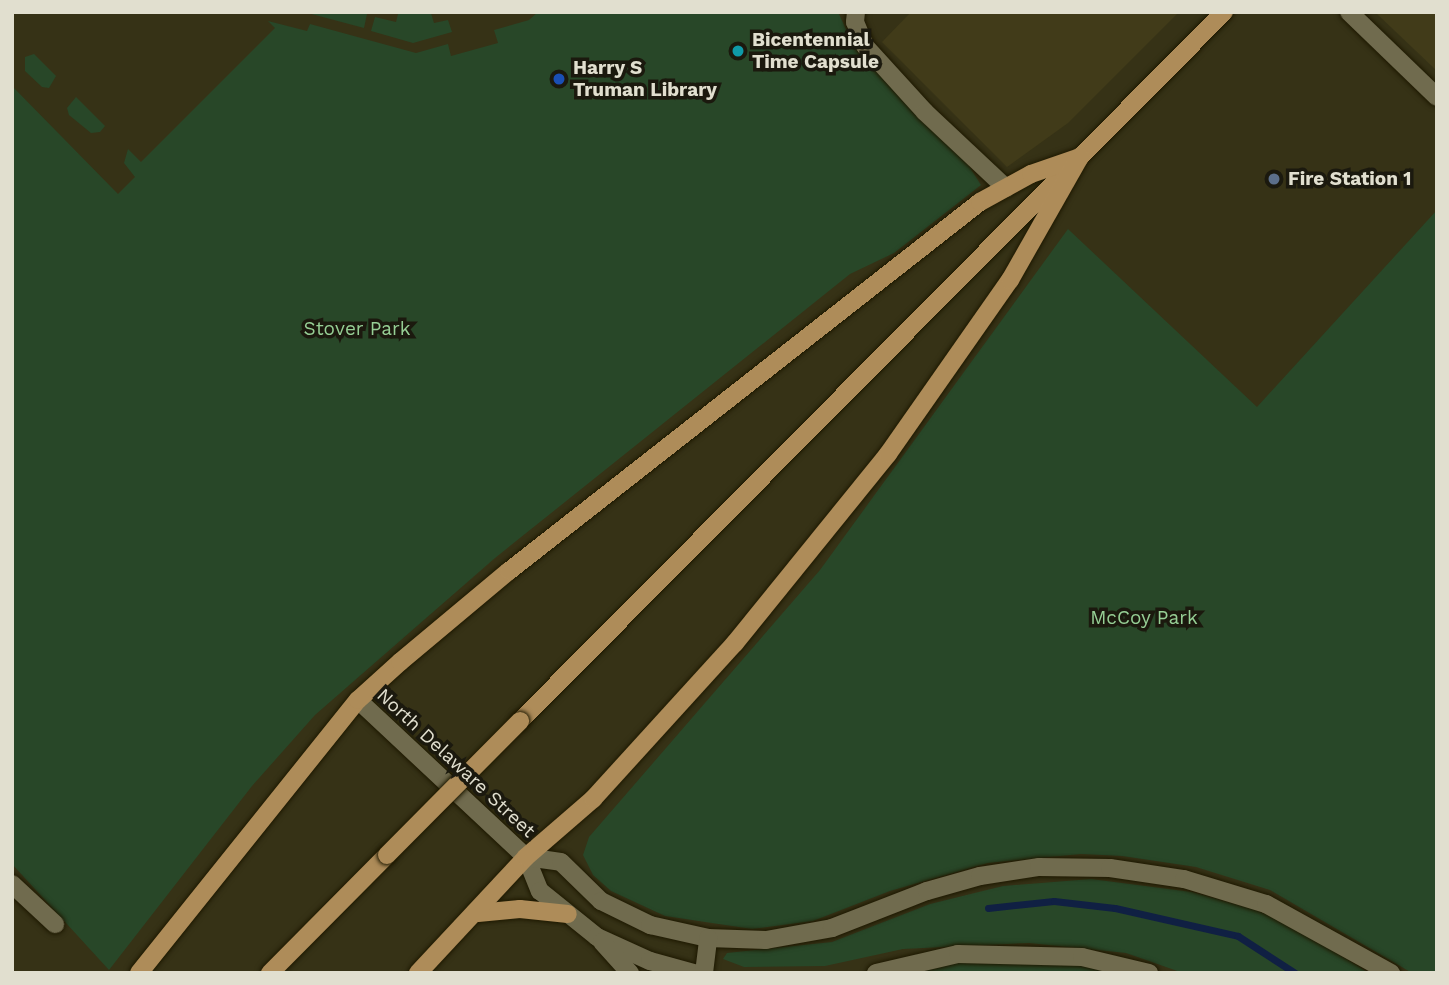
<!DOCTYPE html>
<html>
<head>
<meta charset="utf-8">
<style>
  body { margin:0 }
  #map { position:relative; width:1449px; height:985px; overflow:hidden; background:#363216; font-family:"Work Sans",sans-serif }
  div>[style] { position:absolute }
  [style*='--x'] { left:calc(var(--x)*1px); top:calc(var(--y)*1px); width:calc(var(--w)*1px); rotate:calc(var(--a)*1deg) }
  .built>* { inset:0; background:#413b19 }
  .green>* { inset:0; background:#284728 }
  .stream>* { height:7px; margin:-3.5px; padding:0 3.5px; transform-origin:3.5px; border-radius:3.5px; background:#102043 }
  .roads { filter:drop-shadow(0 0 2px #1e1901) drop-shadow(0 0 2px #1e1901) }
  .minor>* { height:18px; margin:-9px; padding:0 9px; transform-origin:9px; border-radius:9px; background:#706b4e }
  .tertiary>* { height:18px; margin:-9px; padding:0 9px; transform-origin:9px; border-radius:9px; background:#706b4e }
  .primary>* { height:18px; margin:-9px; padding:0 9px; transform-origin:9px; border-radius:9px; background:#ae8c59 }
  .bridges { filter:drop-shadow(0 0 2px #1e1901) drop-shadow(0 0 2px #1e1901) }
  .primary-bridge>* { height:18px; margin:-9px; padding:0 9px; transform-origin:9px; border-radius:9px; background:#ae8c59 }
  .dots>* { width:19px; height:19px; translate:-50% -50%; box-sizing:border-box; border:4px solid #1b190e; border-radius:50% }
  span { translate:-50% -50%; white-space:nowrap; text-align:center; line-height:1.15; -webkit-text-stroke:7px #1b190e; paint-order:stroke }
  .poi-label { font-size:19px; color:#e1dfcf; font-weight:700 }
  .left { translate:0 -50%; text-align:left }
  .park-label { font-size:19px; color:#96cf95 }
  .street-label { font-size:19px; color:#e1dfcf }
  .frame { position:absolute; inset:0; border:14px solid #e1dfcf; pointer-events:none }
</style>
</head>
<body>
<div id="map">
  <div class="built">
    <div style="clip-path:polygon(911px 12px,1179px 12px,1068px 123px,1007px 167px,882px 42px)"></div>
    <div style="clip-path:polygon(1375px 12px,1437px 12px,1437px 71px)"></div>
  </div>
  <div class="green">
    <div style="clip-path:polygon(304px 12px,360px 12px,367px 14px,364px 28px)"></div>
    <div style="clip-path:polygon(538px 12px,838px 12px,852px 42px,969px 166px,981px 185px,894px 253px,850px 274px,495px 558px,315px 715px,252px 786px,109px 970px,12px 864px,12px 86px,118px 194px,135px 177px,124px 163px,128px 149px,141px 162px,275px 28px,268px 21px,307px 31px,310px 24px,416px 53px,448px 44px,451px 56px,498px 43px,494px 30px,529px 20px)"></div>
    <div style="clip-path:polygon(431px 13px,434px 23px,448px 20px,452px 32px,413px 43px,371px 31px,375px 17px,396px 22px,398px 14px)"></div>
    <div style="clip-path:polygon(34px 54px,56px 76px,49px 88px,42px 87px,25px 71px,25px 57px)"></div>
    <div style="clip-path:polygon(76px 97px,105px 126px,100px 132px,91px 133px,69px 115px,67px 108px)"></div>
    <div style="clip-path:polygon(1437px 210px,1437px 973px,1412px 973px,1270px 890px,1196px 867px,1122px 856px,1081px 854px,988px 863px,890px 891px,813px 921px,752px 929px,665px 916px,611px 891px,593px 875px,583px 855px,589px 837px,820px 570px,1068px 229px,1257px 407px)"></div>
    <div style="clip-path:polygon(1091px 879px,1192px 892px,1256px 910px,1294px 927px,1369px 973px,1183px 973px,1126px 953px,1029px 943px,903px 949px,825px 966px,744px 967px,723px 959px,727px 953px,832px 942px,930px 904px,1003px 886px)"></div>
    <div style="clip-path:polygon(966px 961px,1066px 961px,1128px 973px,905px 973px)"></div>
  </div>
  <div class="stream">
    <div style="--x:988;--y:908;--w:66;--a:-6.1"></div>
    <div style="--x:1054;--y:901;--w:61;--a:6.5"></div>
    <div style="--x:1115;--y:908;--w:126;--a:12.8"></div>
    <div style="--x:1238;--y:936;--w:68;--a:33"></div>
  </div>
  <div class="roads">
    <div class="minor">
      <div style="--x:856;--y:12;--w:10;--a:96"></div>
      <div style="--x:855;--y:22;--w:26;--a:67"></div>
      <div style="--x:865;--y:46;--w:89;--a:47.7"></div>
      <div style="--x:925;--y:112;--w:111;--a:43.2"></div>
      <div style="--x:358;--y:700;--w:230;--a:43.1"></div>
      <div style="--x:526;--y:857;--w:37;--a:68"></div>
      <div style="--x:540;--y:891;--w:73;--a:38.9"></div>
      <div style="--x:597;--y:937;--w:58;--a:24.4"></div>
      <div style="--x:650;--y:961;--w:46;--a:15.3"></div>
      <div style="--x:526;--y:857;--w:35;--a:8"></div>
      <div style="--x:561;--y:862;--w:56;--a:44.3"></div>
      <div style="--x:601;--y:901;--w:55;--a:26.1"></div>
      <div style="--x:650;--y:925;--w:59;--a:12.6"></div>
      <div style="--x:708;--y:938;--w:58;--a:2"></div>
      <div style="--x:766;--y:940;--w:67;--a:-10.3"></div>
      <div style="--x:832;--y:928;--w:102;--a:-21.3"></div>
      <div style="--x:927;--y:891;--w:55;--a:-15.8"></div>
      <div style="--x:980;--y:876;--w:60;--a:-8.7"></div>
      <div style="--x:1039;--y:867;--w:71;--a:0.8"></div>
      <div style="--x:1110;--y:868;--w:75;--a:8.5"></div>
      <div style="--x:1184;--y:879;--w:86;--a:17"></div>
      <div style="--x:1266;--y:904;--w:143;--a:28.9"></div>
      <div style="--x:12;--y:884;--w:59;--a:42.9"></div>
      <div style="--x:602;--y:942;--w:42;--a:47.9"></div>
      <div style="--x:704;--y:973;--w:35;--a:-83"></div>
      <div style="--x:876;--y:973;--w:84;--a:-13"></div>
      <div style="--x:958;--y:954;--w:124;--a:1.4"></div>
      <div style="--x:1082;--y:957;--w:69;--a:13.4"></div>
    </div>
    <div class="tertiary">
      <div style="--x:1349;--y:12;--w:122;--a:44"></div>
    </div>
    <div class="primary">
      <div style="--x:520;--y:721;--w:999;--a:-45.2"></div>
      <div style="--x:478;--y:913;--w:42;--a:-5.4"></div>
      <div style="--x:520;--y:909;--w:48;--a:5.9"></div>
      <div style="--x:139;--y:973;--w:350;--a:-51.3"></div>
      <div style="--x:358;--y:700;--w:57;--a:-42.1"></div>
      <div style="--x:400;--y:662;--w:142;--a:-39.9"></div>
      <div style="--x:509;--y:571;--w:598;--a:-38.08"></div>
      <div style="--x:980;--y:202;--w:58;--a:-28.8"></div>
      <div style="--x:1031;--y:174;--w:52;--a:-19.1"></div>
      <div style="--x:270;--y:973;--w:166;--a:-45.2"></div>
      <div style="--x:418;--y:973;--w:158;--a:-47"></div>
      <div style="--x:526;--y:857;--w:89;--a:-40.9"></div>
      <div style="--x:593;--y:799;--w:211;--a:-47.7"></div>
      <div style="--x:735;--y:643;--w:243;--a:-51"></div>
      <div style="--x:888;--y:454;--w:213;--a:-55"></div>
      <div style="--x:1010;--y:280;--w:142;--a:-60.4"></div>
    </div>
  </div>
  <div class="bridges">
    <div class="primary-bridge">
      <div style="--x:387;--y:855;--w:189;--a:-45.2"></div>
    </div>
  </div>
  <div class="dots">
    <div style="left:738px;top:51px;background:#0f9aa8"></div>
    <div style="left:559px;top:79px;background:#1a4fb4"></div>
    <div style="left:1274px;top:179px;background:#5c6f8a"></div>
  </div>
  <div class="poi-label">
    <span class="left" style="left:752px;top:51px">Bicentennial<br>Time Capsule</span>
    <span class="left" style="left:573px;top:79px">Harry S<br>Truman Library</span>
    <span class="left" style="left:1288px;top:179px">Fire Station 1</span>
  </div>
  <div class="park-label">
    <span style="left:357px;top:329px">Stover Park</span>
    <span style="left:1144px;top:618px">McCoy Park</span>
  </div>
  <div class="street-label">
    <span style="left:456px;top:763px;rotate:43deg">North Delaware Street</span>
  </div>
  <div class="frame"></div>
</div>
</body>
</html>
